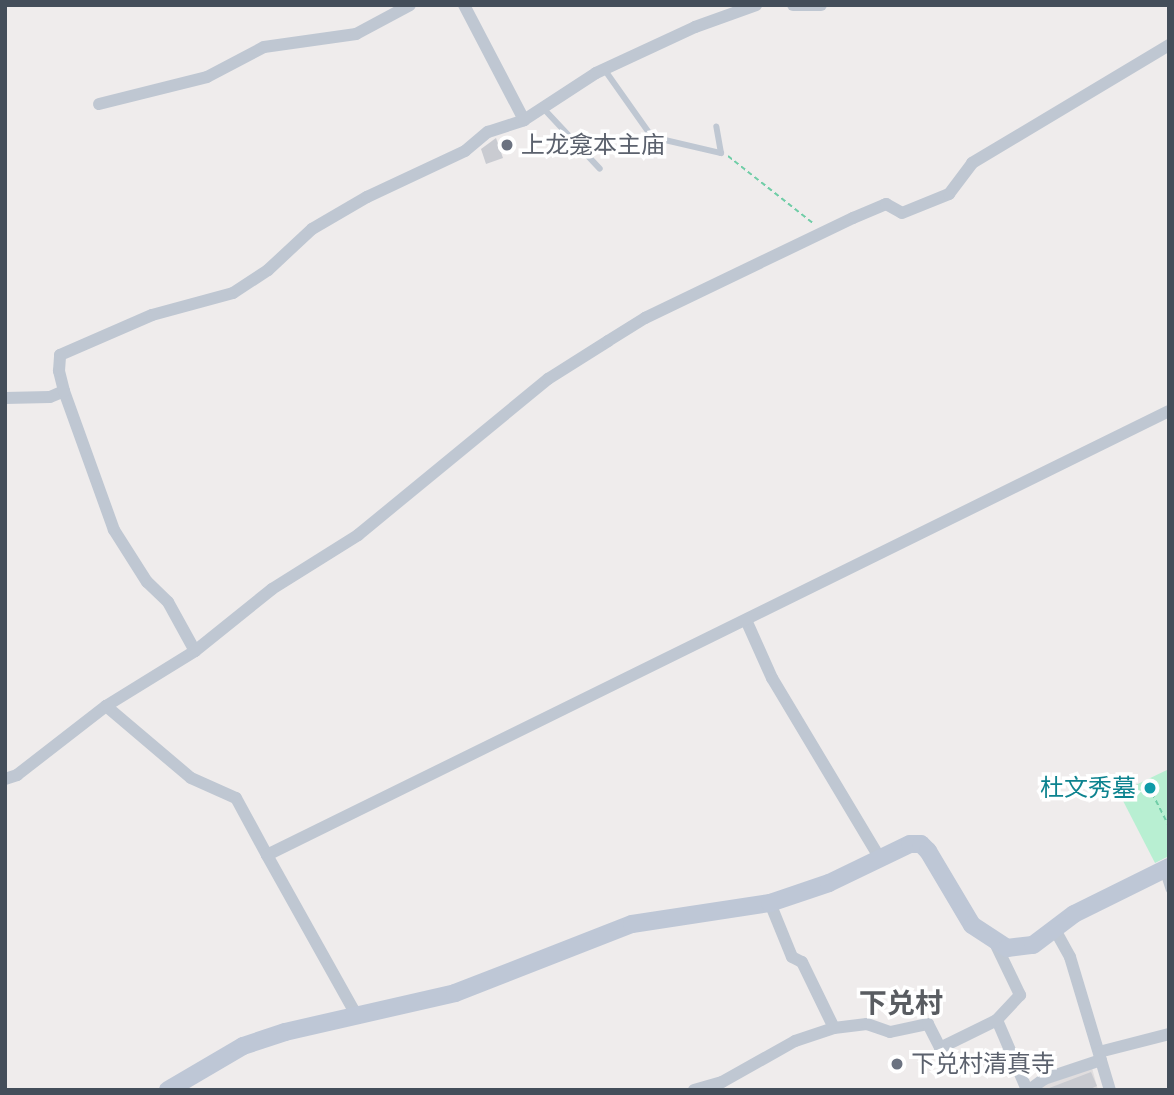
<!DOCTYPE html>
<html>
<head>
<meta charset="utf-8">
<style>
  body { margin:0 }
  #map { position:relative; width:1174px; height:1095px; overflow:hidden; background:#efecec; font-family:"IBM Plex Sans","Noto Sans SC",sans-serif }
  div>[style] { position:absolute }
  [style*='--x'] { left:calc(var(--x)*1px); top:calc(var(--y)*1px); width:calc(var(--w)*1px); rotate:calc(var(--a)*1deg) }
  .education>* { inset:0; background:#e0ddde }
  .green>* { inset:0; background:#b8efd2 }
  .building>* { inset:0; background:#c9cbd1 }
  .path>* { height:2px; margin-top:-1px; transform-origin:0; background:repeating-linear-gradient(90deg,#70cda7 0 5px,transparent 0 8.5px) }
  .lane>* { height:6px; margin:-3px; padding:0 3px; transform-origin:3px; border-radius:3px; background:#bfc7d2 }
  .street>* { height:12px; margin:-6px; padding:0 6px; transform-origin:6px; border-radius:6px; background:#bfc7d2 }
  .secondary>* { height:18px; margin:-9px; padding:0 9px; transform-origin:9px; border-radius:9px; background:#bec7d6 }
  .dots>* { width:19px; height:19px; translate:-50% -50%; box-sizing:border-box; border:4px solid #fff; border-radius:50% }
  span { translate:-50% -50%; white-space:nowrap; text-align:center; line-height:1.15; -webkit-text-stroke:7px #fff; paint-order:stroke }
  .worship-label { font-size:24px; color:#5b616d }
  .left { translate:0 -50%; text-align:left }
  .culture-label { font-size:24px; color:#0d838f }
  .right { translate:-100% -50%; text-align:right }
  .quarter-label { font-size:28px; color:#595c61; font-weight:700 }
  .frame { position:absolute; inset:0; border:7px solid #444e5a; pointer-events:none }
</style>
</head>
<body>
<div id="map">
  <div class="education">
    <div style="clip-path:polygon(1092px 1068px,1098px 1090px,1034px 1090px,1036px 1088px)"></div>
  </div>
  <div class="green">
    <div style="clip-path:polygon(1169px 769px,1169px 856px,1155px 863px,1119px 793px)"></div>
  </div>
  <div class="building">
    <div style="clip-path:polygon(496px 138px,503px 158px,486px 164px,481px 149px)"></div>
    <div style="clip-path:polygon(1091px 1072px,1097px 1086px,1088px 1090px,1044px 1090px)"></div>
  </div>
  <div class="path">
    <div style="--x:728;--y:156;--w:110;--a:38.3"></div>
    <div style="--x:1152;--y:793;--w:38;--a:63"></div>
  </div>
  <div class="lane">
    <div style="--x:604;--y:69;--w:83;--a:54.8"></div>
    <div style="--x:652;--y:137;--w:71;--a:13.1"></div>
    <div style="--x:721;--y:153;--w:27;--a:-100"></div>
    <div style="--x:543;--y:108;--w:83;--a:46.9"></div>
    <div style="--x:1163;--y:872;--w:19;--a:72"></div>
  </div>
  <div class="street">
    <div style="--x:464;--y:5;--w:130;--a:62.4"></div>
    <div style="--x:793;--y:5;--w:28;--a:0"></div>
    <div style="--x:99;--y:104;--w:111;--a:-14"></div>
    <div style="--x:207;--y:77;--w:64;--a:-27.8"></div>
    <div style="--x:264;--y:47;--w:93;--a:-8"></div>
    <div style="--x:356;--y:34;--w:61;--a:-28.2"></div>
    <div style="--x:5;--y:398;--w:45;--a:-1.3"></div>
    <div style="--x:50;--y:397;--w:15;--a:-23"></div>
    <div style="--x:746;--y:620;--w:64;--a:65.9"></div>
    <div style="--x:772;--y:678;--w:212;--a:59.1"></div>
    <div style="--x:195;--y:651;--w:56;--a:-118.9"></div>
    <div style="--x:168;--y:602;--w:29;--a:-136"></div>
    <div style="--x:147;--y:582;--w:62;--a:-122.4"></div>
    <div style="--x:114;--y:530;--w:148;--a:-109.8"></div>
    <div style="--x:64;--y:391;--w:21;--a:-104"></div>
    <div style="--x:59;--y:371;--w:16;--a:-86"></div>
    <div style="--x:60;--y:355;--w:100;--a:-23.5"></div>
    <div style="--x:152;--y:315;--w:84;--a:-15.2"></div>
    <div style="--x:233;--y:293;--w:42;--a:-33.3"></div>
    <div style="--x:268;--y:270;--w:60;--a:-43"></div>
    <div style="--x:312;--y:229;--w:64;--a:-30.2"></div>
    <div style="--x:367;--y:197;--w:108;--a:-25.1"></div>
    <div style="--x:465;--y:151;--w:30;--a:-40"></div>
    <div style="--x:488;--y:132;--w:38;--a:-18"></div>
    <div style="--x:524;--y:120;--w:86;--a:-33.1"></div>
    <div style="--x:596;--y:73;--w:109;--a:-24.9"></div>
    <div style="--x:695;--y:27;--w:65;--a:-19.8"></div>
    <div style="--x:106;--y:706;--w:111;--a:40.3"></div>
    <div style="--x:191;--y:778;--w:49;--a:24"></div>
    <div style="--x:236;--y:798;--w:65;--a:61.5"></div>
    <div style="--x:5;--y:779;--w:13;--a:-18"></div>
    <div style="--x:17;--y:775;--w:113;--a:-37.8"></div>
    <div style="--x:106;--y:706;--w:105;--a:-31.7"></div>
    <div style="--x:195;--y:651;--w:99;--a:-38.8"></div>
    <div style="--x:272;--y:589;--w:102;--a:-32.1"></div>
    <div style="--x:358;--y:535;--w:246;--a:-39.4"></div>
    <div style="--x:548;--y:379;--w:71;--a:-32.3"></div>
    <div style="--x:608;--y:341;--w:44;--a:-31.9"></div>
    <div style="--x:645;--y:318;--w:231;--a:-25.7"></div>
    <div style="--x:853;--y:218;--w:36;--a:-23"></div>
    <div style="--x:886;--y:204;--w:18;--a:29"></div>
    <div style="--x:902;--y:213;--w:51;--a:-22"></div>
    <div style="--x:949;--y:194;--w:39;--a:-53"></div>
    <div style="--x:972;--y:163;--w:230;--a:-30.9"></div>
    <div style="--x:770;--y:903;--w:58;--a:67.8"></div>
    <div style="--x:792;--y:957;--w:11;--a:27"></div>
    <div style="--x:802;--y:962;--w:73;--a:64.1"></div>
    <div style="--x:1054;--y:928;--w:33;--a:61"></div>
    <div style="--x:1070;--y:957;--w:139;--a:73.3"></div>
    <div style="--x:995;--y:943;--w:58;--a:64.3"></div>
    <div style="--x:1020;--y:995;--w:34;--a:133"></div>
    <div style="--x:997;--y:1020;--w:76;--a:66.8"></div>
    <div style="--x:358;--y:1018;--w:187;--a:-119.2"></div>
    <div style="--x:267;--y:855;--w:1005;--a:-26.21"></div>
    <div style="--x:1099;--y:1052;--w:72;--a:-14.4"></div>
    <div style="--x:694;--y:1090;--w:29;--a:-16"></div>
    <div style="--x:722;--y:1082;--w:84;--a:-29.3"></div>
    <div style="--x:795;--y:1041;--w:41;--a:-18.4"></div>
    <div style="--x:834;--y:1028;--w:33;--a:-7"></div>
    <div style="--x:867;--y:1024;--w:24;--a:19"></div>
    <div style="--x:890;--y:1032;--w:39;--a:-12"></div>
    <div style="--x:928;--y:1024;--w:27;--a:63"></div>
    <div style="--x:940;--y:1048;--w:64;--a:-26.2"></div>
    <div style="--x:1029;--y:1090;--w:19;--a:-36"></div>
    <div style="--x:1044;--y:1079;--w:60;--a:-18.4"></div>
  </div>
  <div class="secondary">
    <div style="--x:168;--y:1090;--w:87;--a:-30.4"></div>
    <div style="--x:243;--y:1046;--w:44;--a:-18.4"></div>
    <div style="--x:285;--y:1032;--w:174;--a:-12.9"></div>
    <div style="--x:455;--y:993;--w:190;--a:-21.3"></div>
    <div style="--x:632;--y:924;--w:140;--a:-8.7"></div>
    <div style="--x:770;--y:903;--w:62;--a:-18.7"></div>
    <div style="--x:829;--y:883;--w:90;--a:-25.7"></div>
    <div style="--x:910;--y:844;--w:11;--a:0"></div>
    <div style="--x:921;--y:844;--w:10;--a:45"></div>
    <div style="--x:928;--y:851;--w:86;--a:59.3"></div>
    <div style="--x:972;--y:925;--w:42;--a:33.3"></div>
    <div style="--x:1007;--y:948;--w:26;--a:-7"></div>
    <div style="--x:1033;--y:945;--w:51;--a:-37.1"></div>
    <div style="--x:1074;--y:914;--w:106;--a:-26.3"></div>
  </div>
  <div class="dots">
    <div style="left:507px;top:145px;background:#6b7280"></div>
    <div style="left:1150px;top:788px;background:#0f9aa8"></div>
    <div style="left:897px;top:1064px;background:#6b7280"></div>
  </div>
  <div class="worship-label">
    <span class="left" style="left:521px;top:145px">上龙龛本主庙</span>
    <span class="left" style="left:911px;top:1064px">下兑村清真寺</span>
  </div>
  <div class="culture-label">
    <span class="right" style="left:1136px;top:788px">杜文秀墓</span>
  </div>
  <div class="quarter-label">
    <span style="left:901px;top:1003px">下兑村</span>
  </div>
  <div class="frame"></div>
</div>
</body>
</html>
